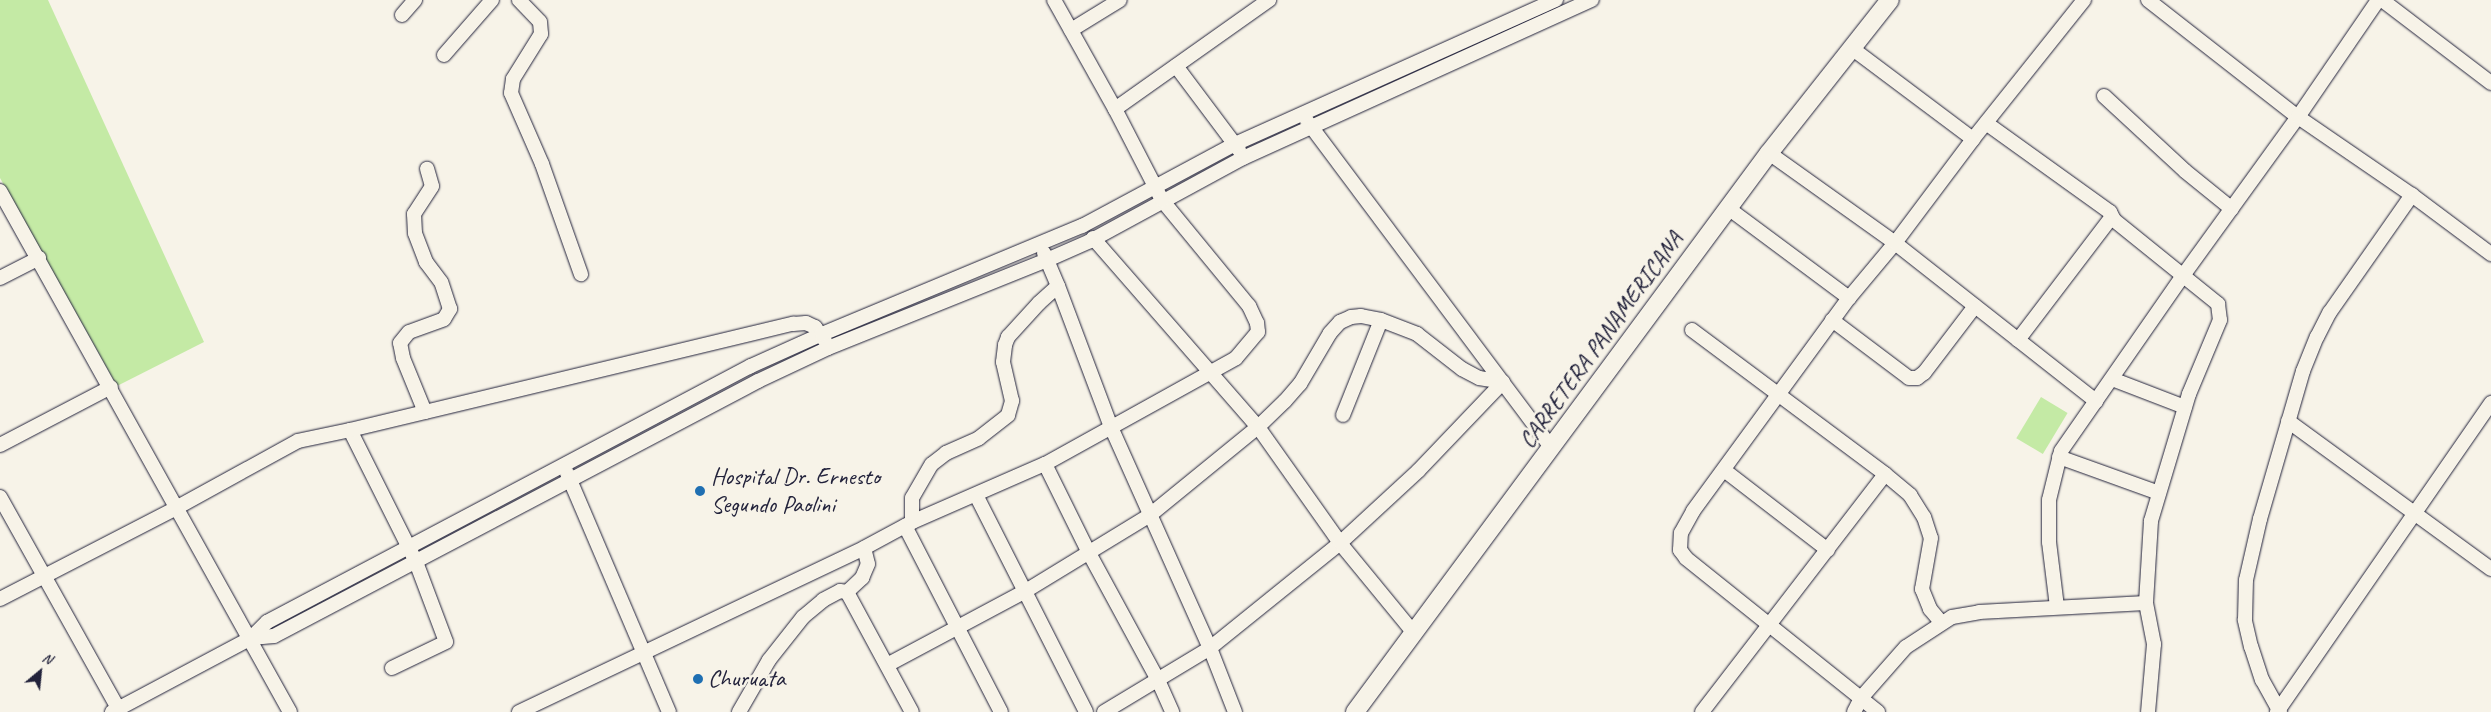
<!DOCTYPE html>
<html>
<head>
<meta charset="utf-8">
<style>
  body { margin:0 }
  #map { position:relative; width:2491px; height:712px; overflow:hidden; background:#f7f3e8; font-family:Caveat,sans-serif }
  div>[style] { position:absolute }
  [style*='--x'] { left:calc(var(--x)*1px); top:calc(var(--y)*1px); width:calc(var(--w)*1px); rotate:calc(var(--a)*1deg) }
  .green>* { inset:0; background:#c4eaa5; transform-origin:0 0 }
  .roads { filter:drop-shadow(0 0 1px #22223b) drop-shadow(0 0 1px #22223b) }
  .minor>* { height:14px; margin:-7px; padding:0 7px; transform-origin:7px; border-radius:7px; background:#f7f3e8 }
  .major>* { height:18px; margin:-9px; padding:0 9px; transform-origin:9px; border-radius:9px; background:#f7f3e8 }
  .dots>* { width:14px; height:14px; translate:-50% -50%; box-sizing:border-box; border:2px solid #f7f3e8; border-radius:50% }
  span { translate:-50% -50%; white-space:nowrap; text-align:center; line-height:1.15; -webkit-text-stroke:5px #f7f3e8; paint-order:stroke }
  .street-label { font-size:24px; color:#22223b }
  .poi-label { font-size:24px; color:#22223b }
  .left { translate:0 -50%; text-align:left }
  .north { position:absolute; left:15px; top:647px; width:50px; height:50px; -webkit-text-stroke:4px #f7f3e8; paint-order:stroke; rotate:28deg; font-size:14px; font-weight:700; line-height:20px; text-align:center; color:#22223b }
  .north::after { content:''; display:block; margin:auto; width:18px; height:22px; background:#22223b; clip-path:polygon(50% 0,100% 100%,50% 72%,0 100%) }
</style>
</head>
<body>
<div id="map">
  <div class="green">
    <div style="clip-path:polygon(0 0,48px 0,204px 342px,117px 386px,0 178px)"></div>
    <div style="left:2041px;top:397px;width:31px;height:48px;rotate:31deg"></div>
  </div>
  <div class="roads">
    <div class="minor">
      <div style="--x:519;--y:0;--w:30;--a:46"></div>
      <div style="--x:540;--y:22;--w:12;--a:85"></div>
      <div style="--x:541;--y:34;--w:53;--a:121.9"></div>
      <div style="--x:513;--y:79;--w:14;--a:98"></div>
      <div style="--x:511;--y:93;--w:77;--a:66.4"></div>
      <div style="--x:542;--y:164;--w:117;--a:70.5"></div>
      <div style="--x:2148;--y:0;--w:190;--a:38"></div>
      <div style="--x:2298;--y:117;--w:138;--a:34.4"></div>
      <div style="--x:2412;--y:195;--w:99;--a:36.8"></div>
      <div style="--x:2382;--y:0;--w:137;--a:37.3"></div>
      <div style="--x:402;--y:15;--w:20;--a:-49"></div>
      <div style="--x:1071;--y:30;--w:57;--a:-31.5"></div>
      <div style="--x:1853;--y:49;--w:150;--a:36.9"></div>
      <div style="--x:444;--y:55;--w:73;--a:-48.9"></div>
      <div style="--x:1176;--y:66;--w:105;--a:53.1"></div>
      <div style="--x:2104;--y:96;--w:110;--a:42.8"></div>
      <div style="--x:2185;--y:171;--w:60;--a:39"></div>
      <div style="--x:1115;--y:109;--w:189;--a:-35.3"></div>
      <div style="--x:1307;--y:121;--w:407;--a:53.2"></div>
      <div style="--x:1986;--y:123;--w:153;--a:35.7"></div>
      <div style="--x:2110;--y:212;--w:9;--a:63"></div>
      <div style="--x:2114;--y:220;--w:134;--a:38.9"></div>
      <div style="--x:2218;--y:304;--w:16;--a:83"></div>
      <div style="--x:2220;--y:320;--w:80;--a:112.7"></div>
      <div style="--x:2189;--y:394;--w:133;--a:106.7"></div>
      <div style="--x:2151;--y:521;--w:82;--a:93.5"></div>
      <div style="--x:2146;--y:603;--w:42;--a:79"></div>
      <div style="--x:2154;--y:644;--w:68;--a:95"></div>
      <div style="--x:1769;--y:153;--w:155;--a:35.5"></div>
      <div style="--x:1895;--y:243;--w:256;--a:38.2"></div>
      <div style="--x:0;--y:191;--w:596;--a:60.9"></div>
      <div style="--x:1728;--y:208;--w:151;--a:36.6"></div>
      <div style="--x:1093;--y:238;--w:251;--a:48.9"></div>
      <div style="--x:1258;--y:427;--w:142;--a:54.7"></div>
      <div style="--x:1340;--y:543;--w:117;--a:50.6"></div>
      <div style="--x:1044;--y:253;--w:36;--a:67"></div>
      <div style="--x:1058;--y:286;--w:151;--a:69.4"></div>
      <div style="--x:1111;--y:427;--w:242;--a:65.9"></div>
      <div style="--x:1210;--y:648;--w:69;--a:68.7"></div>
      <div style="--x:0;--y:278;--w:44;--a:-27.1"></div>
      <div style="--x:1832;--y:320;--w:96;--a:37"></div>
      <div style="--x:1909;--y:378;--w:8;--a:0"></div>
      <div style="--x:1917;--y:378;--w:9;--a:-36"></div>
      <div style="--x:1924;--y:373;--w:84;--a:-52.7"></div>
      <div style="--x:1692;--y:330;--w:241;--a:36.7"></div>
      <div style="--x:1885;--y:474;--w:33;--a:40"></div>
      <div style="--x:1910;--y:495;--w:26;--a:58"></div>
      <div style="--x:1924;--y:517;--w:22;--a:72"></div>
      <div style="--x:1931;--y:538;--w:52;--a:100"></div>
      <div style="--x:1922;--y:589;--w:22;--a:68"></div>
      <div style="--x:1930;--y:609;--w:17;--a:50"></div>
      <div style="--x:2018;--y:340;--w:153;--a:-52.7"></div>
      <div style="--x:2112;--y:379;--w:78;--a:21"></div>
      <div style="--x:425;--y:412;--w:58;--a:-112.2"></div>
      <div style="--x:403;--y:358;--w:15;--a:-101"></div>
      <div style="--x:400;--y:343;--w:14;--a:-51"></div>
      <div style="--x:409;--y:332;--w:37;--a:-20"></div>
      <div style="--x:444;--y:319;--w:12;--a:-59"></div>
      <div style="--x:450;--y:309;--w:28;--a:-108"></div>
      <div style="--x:441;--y:282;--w:25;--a:-127"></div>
      <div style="--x:426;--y:262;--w:31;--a:-111"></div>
      <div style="--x:415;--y:233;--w:19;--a:-93"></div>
      <div style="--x:414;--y:214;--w:33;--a:-57"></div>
      <div style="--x:432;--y:186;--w:18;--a:-106"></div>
      <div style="--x:1343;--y:415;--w:102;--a:-68.2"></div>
      <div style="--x:2288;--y:421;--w:251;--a:36.1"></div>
      <div style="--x:350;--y:430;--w:148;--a:63.4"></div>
      <div style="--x:416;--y:562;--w:85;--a:69.4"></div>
      <div style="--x:446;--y:642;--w:60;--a:154.3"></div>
      <div style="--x:0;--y:445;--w:125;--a:-27.6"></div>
      <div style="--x:2059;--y:457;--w:106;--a:19.8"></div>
      <div style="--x:1045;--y:464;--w:99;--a:63.7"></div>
      <div style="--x:1089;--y:553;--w:145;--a:61.5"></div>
      <div style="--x:1158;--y:680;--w:35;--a:66"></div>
      <div style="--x:1724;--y:470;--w:131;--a:37.6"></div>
      <div style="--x:567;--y:473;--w:260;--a:66.9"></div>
      <div style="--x:976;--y:495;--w:243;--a:63.1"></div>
      <div style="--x:0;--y:497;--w:246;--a:60.8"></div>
      <div style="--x:912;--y:522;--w:24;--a:-90"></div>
      <div style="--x:912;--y:498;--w:39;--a:-60"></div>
      <div style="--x:932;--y:464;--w:18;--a:-38"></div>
      <div style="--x:946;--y:453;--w:36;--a:-24"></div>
      <div style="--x:979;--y:438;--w:37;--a:-38"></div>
      <div style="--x:1008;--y:415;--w:15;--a:-74"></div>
      <div style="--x:1012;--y:401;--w:40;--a:-103"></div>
      <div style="--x:1003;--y:362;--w:17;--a:-83"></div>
      <div style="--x:1005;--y:345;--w:9;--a:-69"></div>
      <div style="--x:1008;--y:337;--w:46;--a:-47.6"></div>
      <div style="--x:1039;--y:303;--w:25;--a:-42"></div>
      <div style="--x:905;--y:526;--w:209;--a:62.7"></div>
      <div style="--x:847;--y:592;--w:136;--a:61.6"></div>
      <div style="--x:0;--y:599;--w:198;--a:-27.3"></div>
      <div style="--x:176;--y:508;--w:139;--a:-28.8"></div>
      <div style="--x:298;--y:441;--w:53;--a:-11.9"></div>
      <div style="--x:350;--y:430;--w:456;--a:-13.5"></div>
      <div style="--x:793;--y:324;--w:13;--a:-4"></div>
      <div style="--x:806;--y:323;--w:10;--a:24"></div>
      <div style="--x:815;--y:327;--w:17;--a:54"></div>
      <div style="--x:2057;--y:607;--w:65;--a:-97"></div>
      <div style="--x:2049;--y:542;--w:42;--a:-90"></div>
      <div style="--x:2049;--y:500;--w:50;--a:-76.2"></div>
      <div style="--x:2061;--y:451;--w:212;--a:-55.2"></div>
      <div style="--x:2182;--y:277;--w:198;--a:-54.1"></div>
      <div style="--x:2298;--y:117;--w:142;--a:-55.6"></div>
      <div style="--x:251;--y:638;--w:23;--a:-5"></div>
      <div style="--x:274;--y:636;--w:547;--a:-27.78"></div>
      <div style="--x:758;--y:381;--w:77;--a:-25.2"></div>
      <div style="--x:828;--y:348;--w:236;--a:-21.9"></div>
      <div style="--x:1047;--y:260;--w:47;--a:-23.8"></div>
      <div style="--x:1090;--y:241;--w:174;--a:-28.5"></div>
      <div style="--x:1243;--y:158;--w:383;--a:-24.4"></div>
      <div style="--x:887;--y:665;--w:155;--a:-28.1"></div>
      <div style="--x:1024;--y:592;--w:148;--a:-31.4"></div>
      <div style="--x:1150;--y:515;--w:139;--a:-39.2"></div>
      <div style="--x:1258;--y:427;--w:37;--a:-44"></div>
      <div style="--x:1285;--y:401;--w:23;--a:-49"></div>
      <div style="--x:1300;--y:384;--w:59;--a:-59.5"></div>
      <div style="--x:1330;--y:333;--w:15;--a:-48"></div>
      <div style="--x:1340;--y:322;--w:12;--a:-24"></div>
      <div style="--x:1351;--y:317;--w:10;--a:-6"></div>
      <div style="--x:1361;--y:316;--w:20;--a:11"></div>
      <div style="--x:1381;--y:320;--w:39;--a:21"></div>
      <div style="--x:1417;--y:334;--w:57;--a:37.9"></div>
      <div style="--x:1462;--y:369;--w:19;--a:28"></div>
      <div style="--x:1479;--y:378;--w:24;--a:9"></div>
      <div style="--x:112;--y:712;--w:157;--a:-28"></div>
      <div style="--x:251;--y:638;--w:23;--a:-45"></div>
      <div style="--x:267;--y:622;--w:548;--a:-27.88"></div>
      <div style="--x:751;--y:366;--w:78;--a:-24.3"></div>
      <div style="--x:822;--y:334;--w:282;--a:-22.6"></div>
      <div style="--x:1082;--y:226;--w:174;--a:-28.2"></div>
      <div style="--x:1235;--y:144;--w:352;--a:-24.2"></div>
      <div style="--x:519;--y:712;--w:382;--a:-25.4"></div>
      <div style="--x:864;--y:548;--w:55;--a:-28.4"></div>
      <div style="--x:912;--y:522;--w:145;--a:-23.6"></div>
      <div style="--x:1045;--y:464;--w:218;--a:-29"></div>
      <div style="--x:1236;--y:358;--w:34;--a:-50"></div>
      <div style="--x:1258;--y:332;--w:9;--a:-96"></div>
      <div style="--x:1257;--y:323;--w:19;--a:-115"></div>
      <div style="--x:1249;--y:306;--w:137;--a:-129.4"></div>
      <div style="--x:1162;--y:200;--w:102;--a:-117.3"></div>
      <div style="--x:1115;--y:109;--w:125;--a:-119.2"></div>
      <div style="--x:739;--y:712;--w:60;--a:-60"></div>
      <div style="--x:769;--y:660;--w:55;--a:-51.7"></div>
      <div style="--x:803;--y:617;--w:26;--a:-40"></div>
      <div style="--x:823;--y:600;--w:19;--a:-28"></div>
      <div style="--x:840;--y:591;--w:7;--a:8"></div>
      <div style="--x:847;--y:592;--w:21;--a:-43"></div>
      <div style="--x:862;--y:578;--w:15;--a:-67"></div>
      <div style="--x:868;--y:564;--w:16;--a:-104"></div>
      <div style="--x:1104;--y:712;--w:124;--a:-31.1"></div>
      <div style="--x:1210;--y:648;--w:167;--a:-38.9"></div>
      <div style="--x:1340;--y:543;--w:106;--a:-42.7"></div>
      <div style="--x:1418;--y:471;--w:123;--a:-46.3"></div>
      <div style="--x:1702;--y:712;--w:300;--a:-52.4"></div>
      <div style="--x:1854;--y:712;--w:16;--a:-63"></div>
      <div style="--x:1861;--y:698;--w:68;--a:-48.6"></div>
      <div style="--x:1906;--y:647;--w:55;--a:-33.1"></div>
      <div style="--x:1952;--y:617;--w:27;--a:-10"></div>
      <div style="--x:1979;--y:612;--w:167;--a:-3.1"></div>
      <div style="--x:1878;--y:712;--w:246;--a:-141.3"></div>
      <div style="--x:1686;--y:558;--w:10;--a:-127"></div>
      <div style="--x:1680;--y:550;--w:17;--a:-87"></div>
      <div style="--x:1681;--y:533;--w:25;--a:-61"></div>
      <div style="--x:1693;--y:511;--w:264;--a:-53.8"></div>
      <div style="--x:1849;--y:298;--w:72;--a:-50.1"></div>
      <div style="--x:1895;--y:243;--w:130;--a:-53.1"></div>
      <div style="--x:1973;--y:139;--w:178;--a:-51.4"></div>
      <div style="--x:2277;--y:712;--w:376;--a:-55.3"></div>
      <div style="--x:2280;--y:712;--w:37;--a:-119"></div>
      <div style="--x:2262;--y:680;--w:35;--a:-108"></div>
      <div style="--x:2251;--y:647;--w:28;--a:-103"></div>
      <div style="--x:2245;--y:620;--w:40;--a:-88.6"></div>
      <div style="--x:2246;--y:580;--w:63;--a:-77.1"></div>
      <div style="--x:2260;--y:519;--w:154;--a:-73.8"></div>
      <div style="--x:2303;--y:371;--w:37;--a:-68"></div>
      <div style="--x:2317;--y:337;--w:28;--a:-63"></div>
      <div style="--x:2330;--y:312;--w:143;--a:-55"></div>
    </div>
    <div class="major">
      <div style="--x:1355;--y:712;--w:696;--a:-53.48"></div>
      <div style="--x:1769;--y:153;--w:195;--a:-51.7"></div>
    </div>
  </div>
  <div class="dots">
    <div style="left:700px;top:491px;background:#1f6fb2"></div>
    <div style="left:698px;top:679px;background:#1f6fb2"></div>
  </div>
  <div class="street-label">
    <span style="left:1601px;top:340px;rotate:-54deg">CARRETERA PANAMERICANA</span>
  </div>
  <div class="poi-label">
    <span class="left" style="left:711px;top:491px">Hospital Dr. Ernesto<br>Segundo Paolini</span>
    <span class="left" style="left:708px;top:679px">Churuata</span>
  </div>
  <div class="north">N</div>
</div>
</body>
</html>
